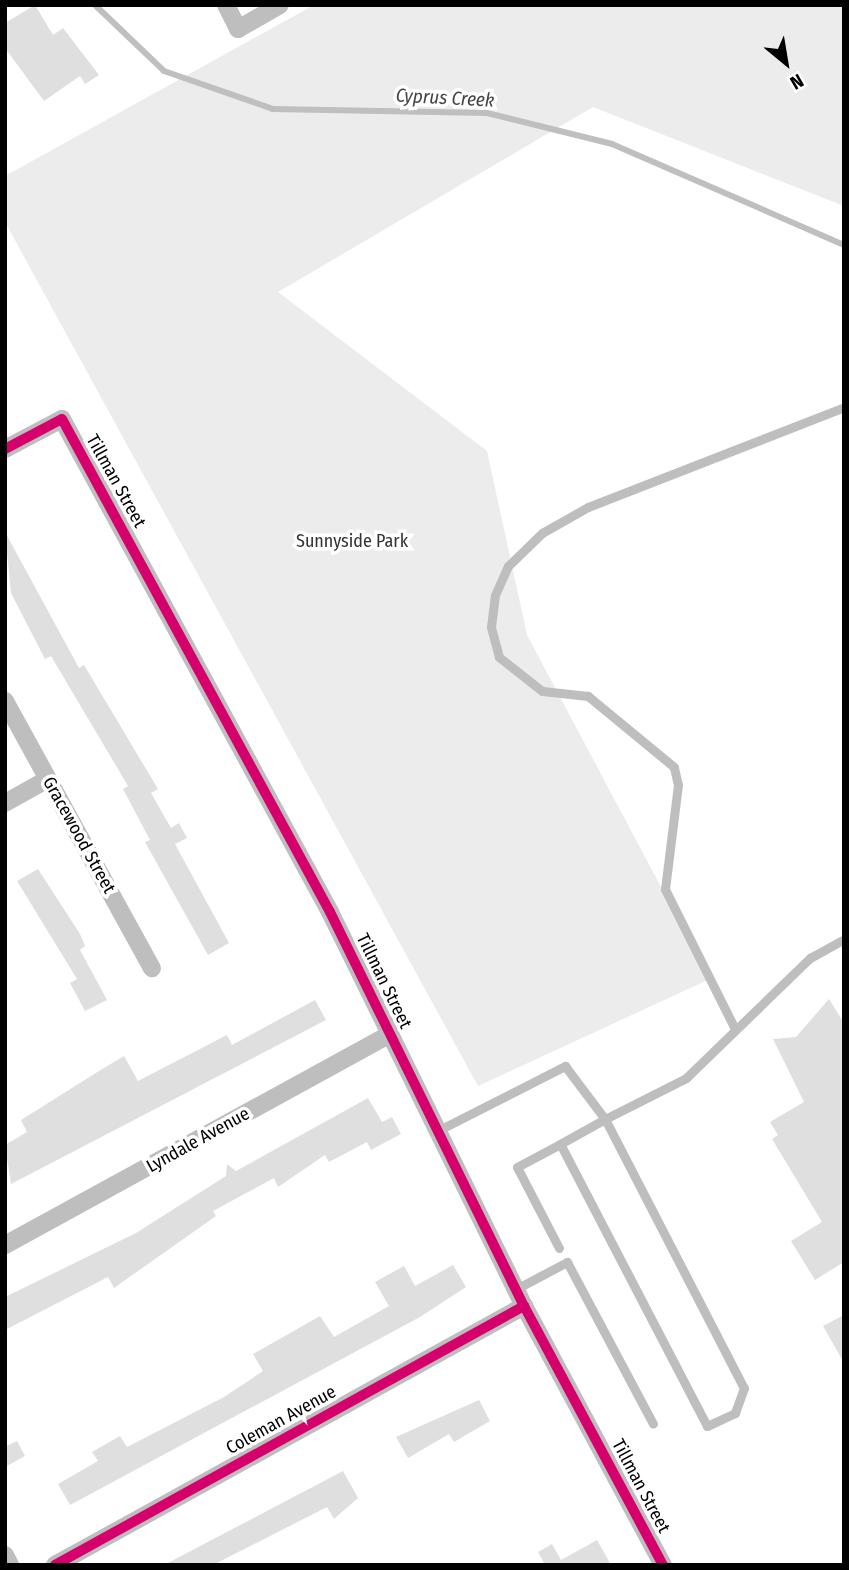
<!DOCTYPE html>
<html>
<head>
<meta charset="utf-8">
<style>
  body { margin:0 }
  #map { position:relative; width:849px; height:1570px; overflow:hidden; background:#fff; font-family:"Fira Sans Condensed",sans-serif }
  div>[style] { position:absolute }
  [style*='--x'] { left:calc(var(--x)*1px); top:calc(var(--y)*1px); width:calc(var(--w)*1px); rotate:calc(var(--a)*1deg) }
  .green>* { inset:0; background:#ececec }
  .stream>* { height:6px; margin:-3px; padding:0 3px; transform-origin:3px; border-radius:3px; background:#bfbfbf }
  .building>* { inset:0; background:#dfdfdf }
  .lane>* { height:9px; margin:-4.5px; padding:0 4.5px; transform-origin:4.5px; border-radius:4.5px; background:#bebebe }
  .street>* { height:18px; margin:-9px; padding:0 9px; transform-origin:9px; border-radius:9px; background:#bebebe }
  .cycleway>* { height:10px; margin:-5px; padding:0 5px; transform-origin:5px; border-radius:5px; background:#d6006c }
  span { translate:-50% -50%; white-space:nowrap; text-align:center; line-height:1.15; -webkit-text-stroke:7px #fff; paint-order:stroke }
  .street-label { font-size:18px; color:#000 }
  .park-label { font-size:18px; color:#333 }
  .water-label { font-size:19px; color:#444; font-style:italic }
  .frame { position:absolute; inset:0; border:7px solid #000; pointer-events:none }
  .north { position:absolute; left:751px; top:28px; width:70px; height:70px; -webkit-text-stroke:5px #fff; paint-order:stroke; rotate:150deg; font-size:19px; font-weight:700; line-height:28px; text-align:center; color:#000 }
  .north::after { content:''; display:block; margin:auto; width:24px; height:32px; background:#000; clip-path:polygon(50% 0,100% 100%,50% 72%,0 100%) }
</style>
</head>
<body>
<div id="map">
  <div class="green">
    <div style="clip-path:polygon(314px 5px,844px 5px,844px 206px,593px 107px,278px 292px,487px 451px,527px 635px,710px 979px,478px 1086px,5px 222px,5px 176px)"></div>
  </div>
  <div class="stream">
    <div style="--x:95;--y:5;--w:95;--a:43.7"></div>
    <div style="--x:164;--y:71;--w:115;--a:19.2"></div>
    <div style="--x:273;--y:109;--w:214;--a:1.1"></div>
    <div style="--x:487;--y:113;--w:129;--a:13.9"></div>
    <div style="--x:612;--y:144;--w:253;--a:23.5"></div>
  </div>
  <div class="building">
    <div style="clip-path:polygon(35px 5px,53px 35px,63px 28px,99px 75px,85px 84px,80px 76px,44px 101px,5px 48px,5px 23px)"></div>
    <div style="clip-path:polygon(5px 532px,79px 668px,84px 665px,158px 789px,151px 793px,171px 828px,179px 823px,187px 838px,175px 844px,229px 943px,208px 955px,145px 842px,150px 840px,123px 789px,128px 786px,51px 656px,45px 659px,11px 593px)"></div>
    <div style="clip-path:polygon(38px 869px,80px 934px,85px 946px,80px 950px,107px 1000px,85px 1011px,70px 983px,77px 979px,17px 881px)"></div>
    <div style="clip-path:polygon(829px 999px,844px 1023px,844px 1262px,815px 1280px,791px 1241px,822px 1222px,772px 1139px,778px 1135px,770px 1122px,804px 1102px,773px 1039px,796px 1037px)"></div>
    <div style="clip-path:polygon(315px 1000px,326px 1020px,11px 1184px,5px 1145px,27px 1132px,21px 1120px,99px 1071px,124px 1056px,138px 1081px,227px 1035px,232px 1045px)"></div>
    <div style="clip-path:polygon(368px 1098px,382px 1122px,392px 1117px,401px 1134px,371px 1150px,367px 1142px,329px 1162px,325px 1155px,278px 1187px,274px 1178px,213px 1211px,216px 1216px,114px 1288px,108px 1277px,5px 1330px,5px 1297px,136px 1233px,226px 1176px,227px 1164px,236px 1171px)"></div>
    <div style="clip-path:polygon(453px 1265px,466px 1287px,420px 1317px,70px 1505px,58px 1484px,98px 1461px,92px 1452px,120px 1436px,127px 1447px,224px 1397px,263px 1371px,253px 1354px,320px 1316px,334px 1337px,389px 1306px,375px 1282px,404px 1266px,415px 1286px)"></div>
    <div style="clip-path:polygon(844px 1315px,844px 1363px,823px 1326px)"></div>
    <div style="clip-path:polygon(479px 1400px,490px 1421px,454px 1442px,449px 1434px,408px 1458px,396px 1437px)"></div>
    <div style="clip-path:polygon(17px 1441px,25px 1456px,5px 1467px,5px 1447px)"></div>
    <div style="clip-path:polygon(343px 1471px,358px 1498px,334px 1519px,327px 1507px,213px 1565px,164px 1565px)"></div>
    <div style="clip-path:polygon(597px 1540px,611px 1565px,545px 1565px,538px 1552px,552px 1544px,561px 1560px)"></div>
  </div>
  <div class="lane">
    <div style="--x:734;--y:1027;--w:154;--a:-116.6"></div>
    <div style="--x:665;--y:889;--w:105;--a:-82.9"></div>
    <div style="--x:678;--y:785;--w:18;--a:-103"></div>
    <div style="--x:674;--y:767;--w:112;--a:-140.5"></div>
    <div style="--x:588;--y:696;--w:46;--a:-173.8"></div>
    <div style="--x:542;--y:691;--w:55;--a:-141.7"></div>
    <div style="--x:499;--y:657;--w:31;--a:-105"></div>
    <div style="--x:491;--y:627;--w:32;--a:-83"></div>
    <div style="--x:495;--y:595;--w:32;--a:-66"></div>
    <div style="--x:508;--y:566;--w:47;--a:-44.1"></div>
    <div style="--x:542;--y:533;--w:53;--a:-29.5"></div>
    <div style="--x:588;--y:507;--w:275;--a:-21.3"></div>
    <div style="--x:437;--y:1131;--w:144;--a:-26.9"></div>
    <div style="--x:565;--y:1066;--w:66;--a:53"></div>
    <div style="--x:605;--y:1119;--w:91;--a:-26.8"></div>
    <div style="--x:686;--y:1078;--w:173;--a:-44.1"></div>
    <div style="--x:810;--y:958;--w:39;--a:-29"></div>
    <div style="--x:559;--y:1248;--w:91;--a:-117.4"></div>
    <div style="--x:517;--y:1167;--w:49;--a:-28.1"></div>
    <div style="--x:560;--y:1144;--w:51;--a:-29.1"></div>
    <div style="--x:605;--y:1119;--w:303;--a:62.7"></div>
    <div style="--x:744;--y:1388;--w:27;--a:110"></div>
    <div style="--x:735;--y:1413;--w:31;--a:155"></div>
    <div style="--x:707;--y:1426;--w:318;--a:-117.5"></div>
    <div style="--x:516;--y:1289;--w:58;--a:-27.9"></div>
    <div style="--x:567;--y:1262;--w:183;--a:62"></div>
  </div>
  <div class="street">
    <div style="--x:226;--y:5;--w:27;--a:63"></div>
    <div style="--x:238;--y:29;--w:48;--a:-29.7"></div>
    <div style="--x:5;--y:449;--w:64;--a:-27.8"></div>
    <div style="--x:62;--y:419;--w:561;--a:61.47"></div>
    <div style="--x:330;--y:912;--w:439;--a:63.8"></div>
    <div style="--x:524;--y:1306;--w:294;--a:61.8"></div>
    <div style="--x:5;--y:701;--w:305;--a:61.2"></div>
    <div style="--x:5;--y:803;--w:49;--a:-29.2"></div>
    <div style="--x:5;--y:1245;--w:439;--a:-28.7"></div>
    <div style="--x:5;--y:1555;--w:11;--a:63"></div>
    <div style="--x:55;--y:1565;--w:536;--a:-28.91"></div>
  </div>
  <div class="cycleway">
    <div style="--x:5;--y:449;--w:64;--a:-27.8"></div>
    <div style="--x:62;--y:419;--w:561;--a:61.47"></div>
    <div style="--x:330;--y:912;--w:439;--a:63.8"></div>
    <div style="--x:524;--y:1306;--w:294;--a:61.8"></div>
    <div style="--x:55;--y:1565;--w:536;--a:-28.91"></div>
  </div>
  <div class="street-label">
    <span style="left:116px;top:481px;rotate:61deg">Tillman Street</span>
    <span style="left:79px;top:835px;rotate:61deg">Gracewood Street</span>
    <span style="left:384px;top:981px;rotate:64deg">Tillman Street</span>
    <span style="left:198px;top:1140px;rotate:-29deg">Lyndale Avenue</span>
    <span style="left:281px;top:1420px;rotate:-29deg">Coleman Avenue</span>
    <span style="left:641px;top:1486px;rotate:62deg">Tillman Street</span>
  </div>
  <div class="park-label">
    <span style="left:352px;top:541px">Sunnyside Park</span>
  </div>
  <div class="water-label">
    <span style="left:445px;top:98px;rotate:3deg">Cyprus Creek</span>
  </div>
  <div class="frame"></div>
  <div class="north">N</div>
</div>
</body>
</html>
